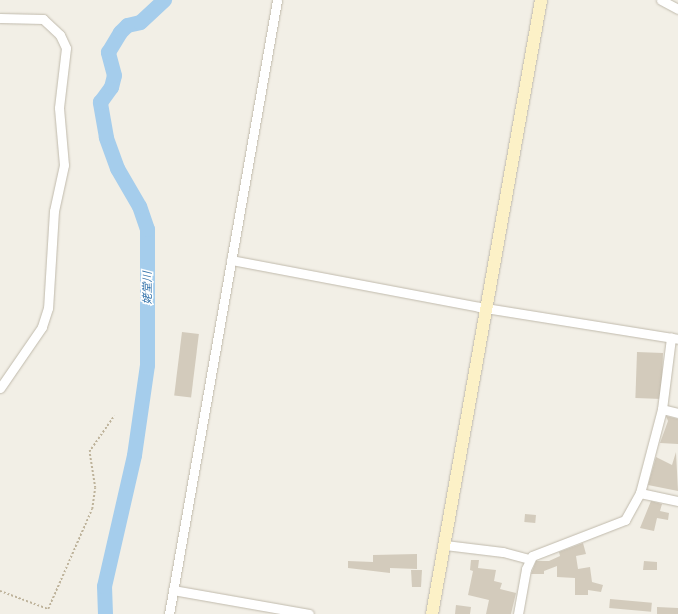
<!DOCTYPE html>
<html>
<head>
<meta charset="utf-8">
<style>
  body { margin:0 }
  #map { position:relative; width:678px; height:614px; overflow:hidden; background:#f2efe6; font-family:Manrope,"Noto Sans JP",sans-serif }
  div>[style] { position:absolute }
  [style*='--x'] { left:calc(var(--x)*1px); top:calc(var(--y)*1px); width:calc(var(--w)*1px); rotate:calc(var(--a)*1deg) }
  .river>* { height:15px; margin:-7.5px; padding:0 7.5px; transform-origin:7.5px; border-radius:7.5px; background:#a5cdec }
  .building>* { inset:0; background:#d3cbbc; transform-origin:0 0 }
  .path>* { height:1.5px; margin-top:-0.75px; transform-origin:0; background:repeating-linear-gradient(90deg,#beb39b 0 2px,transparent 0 4px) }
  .roads { filter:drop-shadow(0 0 1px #c0baac) drop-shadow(0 0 1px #c0baac) }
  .street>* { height:9px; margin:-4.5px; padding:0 4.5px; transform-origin:4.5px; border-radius:4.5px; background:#fff }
  .secondary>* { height:12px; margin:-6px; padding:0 6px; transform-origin:6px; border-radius:6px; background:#fcf1c7 }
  span { translate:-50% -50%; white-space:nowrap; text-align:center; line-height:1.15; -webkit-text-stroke:3px #fff; paint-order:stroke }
  .water-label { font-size:11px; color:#3574ab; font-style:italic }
</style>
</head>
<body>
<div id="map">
  <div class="river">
    <div style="--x:105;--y:614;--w:28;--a:-92"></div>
    <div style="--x:104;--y:586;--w:134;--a:-77.1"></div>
    <div style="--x:134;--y:455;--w:91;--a:-81.8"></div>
    <div style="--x:147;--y:365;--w:136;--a:-90"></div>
    <div style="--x:147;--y:229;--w:24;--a:-109"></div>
    <div style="--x:139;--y:206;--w:44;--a:-120.1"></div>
    <div style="--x:117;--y:168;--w:33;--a:-110"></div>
    <div style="--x:106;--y:137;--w:36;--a:-100"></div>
    <div style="--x:100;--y:102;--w:19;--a:-54"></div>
    <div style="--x:111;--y:87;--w:12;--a:-76"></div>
    <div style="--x:114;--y:75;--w:24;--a:-105"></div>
    <div style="--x:108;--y:52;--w:23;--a:-59"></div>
    <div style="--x:120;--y:32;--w:10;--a:-45"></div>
    <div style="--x:127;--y:25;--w:13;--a:-13"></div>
    <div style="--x:140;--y:22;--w:33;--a:-43"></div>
  </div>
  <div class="building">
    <div style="left:182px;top:332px;width:17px;height:64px;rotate:7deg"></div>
    <div style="left:637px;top:352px;width:26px;height:46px;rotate:2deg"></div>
    <div style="clip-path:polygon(666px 416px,678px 419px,678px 444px,660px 443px,668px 421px)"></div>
    <div style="clip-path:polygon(676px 452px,678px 491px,648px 485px,656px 457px,672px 465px)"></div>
    <div style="clip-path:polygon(651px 501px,662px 504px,660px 511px,669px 513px,668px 520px,657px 518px,654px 531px,640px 528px)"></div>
    <div style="left:525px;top:514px;width:11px;height:8px;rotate:5deg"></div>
    <div style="clip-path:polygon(583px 543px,586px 554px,576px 556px,578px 569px,590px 567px,592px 582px,603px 585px,601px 592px,588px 590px,588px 595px,575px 595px,575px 578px,557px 577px,557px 566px,544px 571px,544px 574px,531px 574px,536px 561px,549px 561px,560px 556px,559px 552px)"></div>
    <div style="clip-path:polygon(417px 554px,417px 569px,390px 568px,390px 573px,348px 568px,348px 561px,373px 562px,373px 555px)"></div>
    <div style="clip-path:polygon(471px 560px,479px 560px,478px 568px,496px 570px,494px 581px,502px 583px,500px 589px,516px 593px,511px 614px,486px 614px,489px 600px,468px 595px,473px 571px,470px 570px)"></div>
    <div style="clip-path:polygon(644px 561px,657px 562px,657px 570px,643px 570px)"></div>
    <div style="clip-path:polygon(411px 570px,422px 570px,421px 587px,412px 587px)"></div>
    <div style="left:610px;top:599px;width:42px;height:9px;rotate:5deg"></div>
    <div style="clip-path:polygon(456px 605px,471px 607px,470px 614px,455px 614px)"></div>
    <div style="clip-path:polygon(657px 607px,678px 608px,678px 614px,657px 614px)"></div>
  </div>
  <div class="path">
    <div style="--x:0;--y:591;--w:51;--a:20.6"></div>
    <div style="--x:48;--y:609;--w:109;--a:-66.3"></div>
    <div style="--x:92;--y:509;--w:21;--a:-82"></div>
    <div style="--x:95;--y:488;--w:36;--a:-99"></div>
    <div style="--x:89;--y:452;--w:44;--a:-55.2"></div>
  </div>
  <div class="roads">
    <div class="street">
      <div style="--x:661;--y:0;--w:19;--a:28"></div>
      <div style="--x:0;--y:18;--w:43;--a:1.3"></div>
      <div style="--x:43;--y:19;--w:23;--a:43"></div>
      <div style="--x:60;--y:35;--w:14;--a:65"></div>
      <div style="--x:66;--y:48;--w:60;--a:96.7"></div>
      <div style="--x:59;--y:108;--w:57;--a:85"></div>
      <div style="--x:64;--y:165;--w:47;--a:102.3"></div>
      <div style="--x:54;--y:211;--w:97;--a:93.5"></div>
      <div style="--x:48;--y:308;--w:20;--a:108"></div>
      <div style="--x:42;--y:327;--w:74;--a:124.5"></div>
      <div style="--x:231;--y:260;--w:252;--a:10.7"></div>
      <div style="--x:479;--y:307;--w:202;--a:9.1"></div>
      <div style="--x:662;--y:409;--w:16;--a:14"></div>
      <div style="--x:640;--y:493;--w:39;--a:12"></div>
      <div style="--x:445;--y:545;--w:58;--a:6.9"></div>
      <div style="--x:503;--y:552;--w:27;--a:15"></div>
      <div style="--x:173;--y:590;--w:138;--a:10"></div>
      <div style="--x:169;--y:614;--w:623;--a:-80.02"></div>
      <div style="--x:518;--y:614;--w:46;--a:-79.9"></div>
      <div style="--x:526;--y:569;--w:14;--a:-65"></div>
      <div style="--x:532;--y:556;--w:100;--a:-21.2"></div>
      <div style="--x:625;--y:520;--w:31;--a:-61"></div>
      <div style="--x:640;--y:493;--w:87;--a:-75.3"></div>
      <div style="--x:662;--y:409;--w:72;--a:-82.8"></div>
    </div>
    <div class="secondary">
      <div style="--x:432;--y:614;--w:624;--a:-79.93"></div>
    </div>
  </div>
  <div class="water-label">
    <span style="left:147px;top:288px;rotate:-90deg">姥堂川</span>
  </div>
</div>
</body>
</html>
